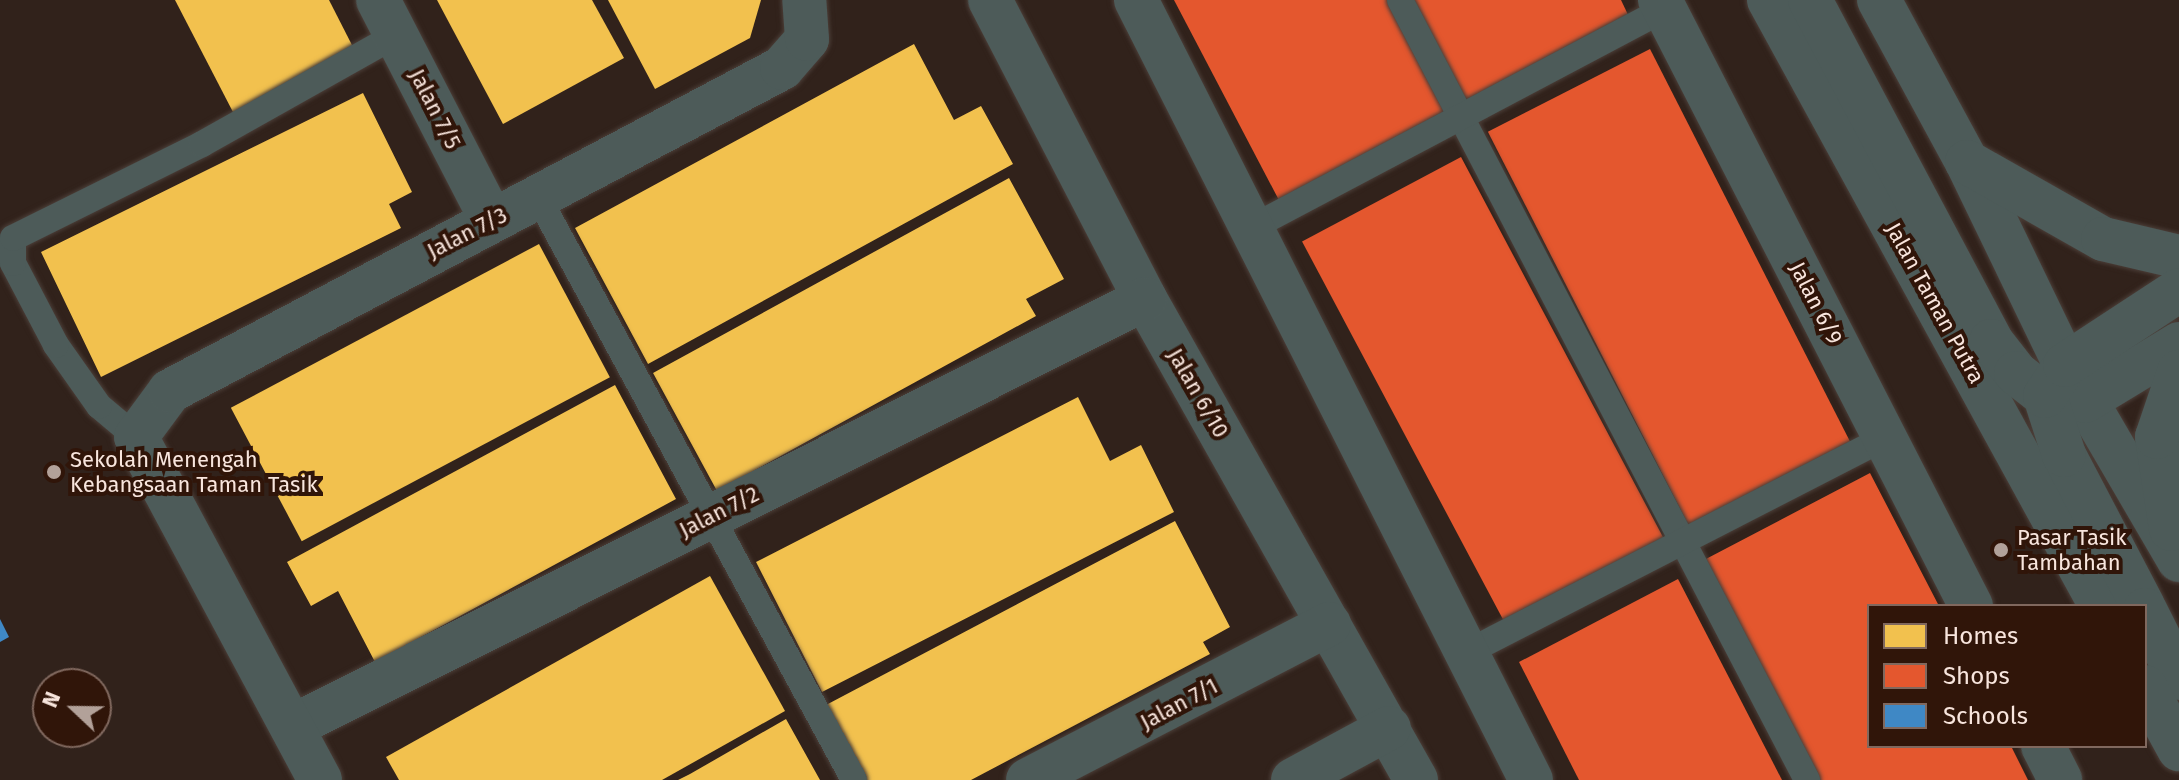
<!DOCTYPE html>
<html>
<head>
<meta charset="utf-8">
<style>
  body { margin:0 }
  #map { position:relative; width:2179px; height:780px; overflow:hidden; background:#31221b; font-family:"Fira Sans",sans-serif }
  div>[style] { position:absolute }
  [style*='--x'] { left:calc(var(--x)*1px); top:calc(var(--y)*1px); width:calc(var(--w)*1px); rotate:calc(var(--a)*1deg) }
  .homes>* { inset:0; background:#f2c14e; transform-origin:0 0 }
  .shops>* { inset:0; background:#e4572e; transform-origin:0 0 }
  .schools>* { inset:0; background:#3f88c5 }
  .roads { filter:drop-shadow(0 0 2px #4b3e38) drop-shadow(0 0 2px #4b3e38) }
  .service>* { height:26px; margin:-13px; padding:0 13px; transform-origin:13px; border-radius:13px; background:#4d5b59 }
  .minor>* { height:44px; margin:-22px; padding:0 22px; transform-origin:22px; border-radius:22px; background:#4d5b59 }
  .tertiary>* { height:44px; margin:-22px; padding:0 22px; transform-origin:22px; border-radius:22px; background:#4d5b59 }
  .dots>* { width:22px; height:22px; translate:-50% -50%; box-sizing:border-box; border:4px solid #301509; border-radius:50% }
  span { translate:-50% -50%; white-space:nowrap; text-align:center; line-height:1.15; -webkit-text-stroke:8px #301509; paint-order:stroke }
  .street-label { font-size:22px; color:#f8e5dd }
  .poi-label { font-size:22px; color:#f8e5dd }
  .left { translate:0 -50%; text-align:left }
  .legend { position:absolute; left:1867px; top:604px; width:280px; height:144px; box-sizing:border-box; background:#301509; border:2px solid #80685e; margin:0; padding:10px 14px; list-style:none; font-size:24px; color:#f8e5dd }
  .legend li { display:flex; align-items:center; gap:16px; height:40px }
  .legend b { width:40px; border:2px solid #80685e }
  .north { position:absolute; left:32px; top:668px; width:80px; height:80px; box-sizing:border-box; background:#301509; border:2px solid #80685e; border-radius:50%; rotate:292deg; font-size:22px; font-weight:700; line-height:32px; text-align:center; color:#f8e5dd }
  .north::after { content:''; display:block; margin:auto; width:28px; height:36px; background:#b2a199; clip-path:polygon(50% 0,100% 100%,50% 72%,0 100%) }
</style>
</head>
<body>
<div id="map">
  <div class="homes">
    <div style="clip-path:polygon(175px 0,329px 0,355px 51px,234px 114px)"></div>
    <div style="clip-path:polygon(437px 0,592px 0,624px 58px,503px 124px)"></div>
    <div style="clip-path:polygon(608px 0,761px 0,750px 38px,655px 89px)"></div>
    <div style="clip-path:polygon(914px 44px,954px 120px,981px 106px,1013px 164px,648px 364px,575px 228px)"></div>
    <div style="clip-path:polygon(363px 93px,412px 192px,389px 204px,401px 228px,101px 377px,41px 252px)"></div>
    <div style="clip-path:polygon(1009px 178px,1064px 279px,1026px 299px,1036px 316px,717px 491px,653px 373px)"></div>
    <div style="left:539px;top:244px;width:151px;height:349px;rotate:62deg"></div>
    <div style="clip-path:polygon(615px 385px,676px 499px,375px 662px,338px 591px,311px 606px,287px 562px)"></div>
    <div style="clip-path:polygon(1078px 397px,1110px 461px,1141px 445px,1174px 512px,822px 692px,756px 562px)"></div>
    <div style="clip-path:polygon(1175px 521px,1230px 627px,1203px 642px,1210px 654px,971px 780px,866px 780px,826px 705px)"></div>
    <div style="clip-path:polygon(710px 576px,785px 711px,662px 780px,399px 780px,386px 757px)"></div>
    <div style="clip-path:polygon(786px 719px,820px 780px,678px 780px,690px 774px)"></div>
  </div>
  <div class="shops">
    <div style="clip-path:polygon(1174px 0,1388px 0,1448px 117px,1282px 206px)"></div>
    <div style="clip-path:polygon(1414px 0,1621px 0,1631px 21px,1468px 105px)"></div>
    <div style="left:1650px;top:49px;width:442px;height:182px;rotate:63deg"></div>
    <div style="left:1461px;top:157px;width:434px;height:180px;rotate:62deg"></div>
    <div style="clip-path:polygon(1870px 473px,1939px 606px,1869px 606px,1869px 746px,2011px 746px,2028px 780px,1817px 780px,1704px 560px)"></div>
    <div style="clip-path:polygon(1678px 579px,1782px 780px,1579px 780px,1519px 662px)"></div>
  </div>
  <div class="schools">
    <div style="clip-path:polygon(0 619px,9px 637px,0 642px)"></div>
  </div>
  <div class="roads">
    <div class="service">
      <div style="--x:1400;--y:0;--w:880;--a:62.44"></div>
      <div style="--x:538;--y:197;--w:663;--a:61.54"></div>
      <div style="--x:1251;--y:228;--w:468;--a:-27.9"></div>
      <div style="--x:136;--y:437;--w:48;--a:-140"></div>
      <div style="--x:99;--y:406;--w:75;--a:-125.2"></div>
      <div style="--x:56;--y:345;--w:93;--a:-117.7"></div>
      <div style="--x:13;--y:263;--w:25;--a:-90"></div>
      <div style="--x:13;--y:238;--w:211;--a:-26.4"></div>
      <div style="--x:202;--y:144;--w:223;--a:-29.3"></div>
      <div style="--x:1466;--y:653;--w:471;--a:-27.2"></div>
    </div>
    <div class="minor">
      <div style="--x:378;--y:0;--w:246;--a:62.7"></div>
      <div style="--x:990;--y:0;--w:337;--a:62.6"></div>
      <div style="--x:1145;--y:299;--w:552;--a:60.6"></div>
      <div style="--x:1136;--y:0;--w:874;--a:63.14"></div>
      <div style="--x:1660;--y:0;--w:681;--a:62.83"></div>
      <div style="--x:293;--y:726;--w:953;--a:-26.62"></div>
      <div style="--x:2043;--y:746;--w:38;--a:63"></div>
      <div style="--x:320;--y:780;--w:389;--a:-118.2"></div>
      <div style="--x:136;--y:437;--w:57;--a:-53.5"></div>
      <div style="--x:170;--y:391;--w:692;--a:-27.82"></div>
      <div style="--x:782;--y:68;--w:38;--a:-49"></div>
      <div style="--x:807;--y:39;--w:39;--a:-94"></div>
      <div style="--x:1028;--y:780;--w:339;--a:-27.4"></div>
      <div style="--x:1293;--y:780;--w:109;--a:-28.4"></div>
    </div>
    <div class="tertiary">
      <div style="--x:1769;--y:0;--w:691;--a:61.28"></div>
      <div style="--x:1810;--y:0;--w:386;--a:62"></div>
      <div style="--x:1991;--y:341;--w:41;--a:52"></div>
      <div style="--x:2016;--y:373;--w:37;--a:38"></div>
      <div style="--x:2045;--y:396;--w:40;--a:7.1"></div>
      <div style="--x:1879;--y:0;--w:184;--a:61.5"></div>
      <div style="--x:1967;--y:162;--w:225;--a:64.2"></div>
      <div style="--x:2065;--y:365;--w:226;--a:59.7"></div>
      <div style="--x:1967;--y:162;--w:156;--a:29.5"></div>
      <div style="--x:2103;--y:239;--w:78;--a:13.3"></div>
      <div style="--x:2085;--y:401;--w:110;--a:-31.2"></div>
      <div style="--x:2171;--y:529;--w:93;--a:-98.7"></div>
      <div style="--x:2157;--y:437;--w:69;--a:-71.3"></div>
      <div style="--x:2143;--y:606;--w:170;--a:-117.6"></div>
      <div style="--x:2064;--y:455;--w:62;--a:-107.9"></div>
      <div style="--x:2045;--y:396;--w:37;--a:-57"></div>
      <div style="--x:2065;--y:365;--w:136;--a:-33.3"></div>
      <div style="--x:2145;--y:610;--w:76;--a:63.4"></div>
      <div style="--x:2145;--y:687;--w:71;--a:61.3"></div>
    </div>
  </div>
  <div class="dots">
    <div style="left:54px;top:472px;background:#b2a199"></div>
    <div style="left:2001px;top:550px;background:#b2a199"></div>
  </div>
  <div class="street-label">
    <span style="left:435px;top:109px;rotate:63deg">Jalan 7/5</span>
    <span style="left:467px;top:233px;rotate:-27deg">Jalan 7/3</span>
    <span style="left:1816px;top:303px;rotate:63deg">Jalan 6/9</span>
    <span style="left:1935px;top:303px;rotate:61deg">Jalan Taman Putra</span>
    <span style="left:1198px;top:393px;rotate:60deg">Jalan 6/10</span>
    <span style="left:719px;top:512px;rotate:-27deg">Jalan 7/2</span>
    <span style="left:1179px;top:704px;rotate:-28deg">Jalan 7/1</span>
  </div>
  <div class="poi-label">
    <span class="left" style="left:70px;top:472px">Sekolah Menengah<br>Kebangsaan Taman Tasik</span>
    <span class="left" style="left:2017px;top:550px">Pasar Tasik<br>Tambahan</span>
  </div>
  <ul class="legend">
  <li><b style="height:22px;background:#f2c14e"></b>Homes</li>
  <li><b style="height:22px;background:#e4572e"></b>Shops</li>
  <li><b style="height:22px;background:#3f88c5"></b>Schools</li>
  </ul>
  <div class="north">N</div>
</div>
</body>
</html>
